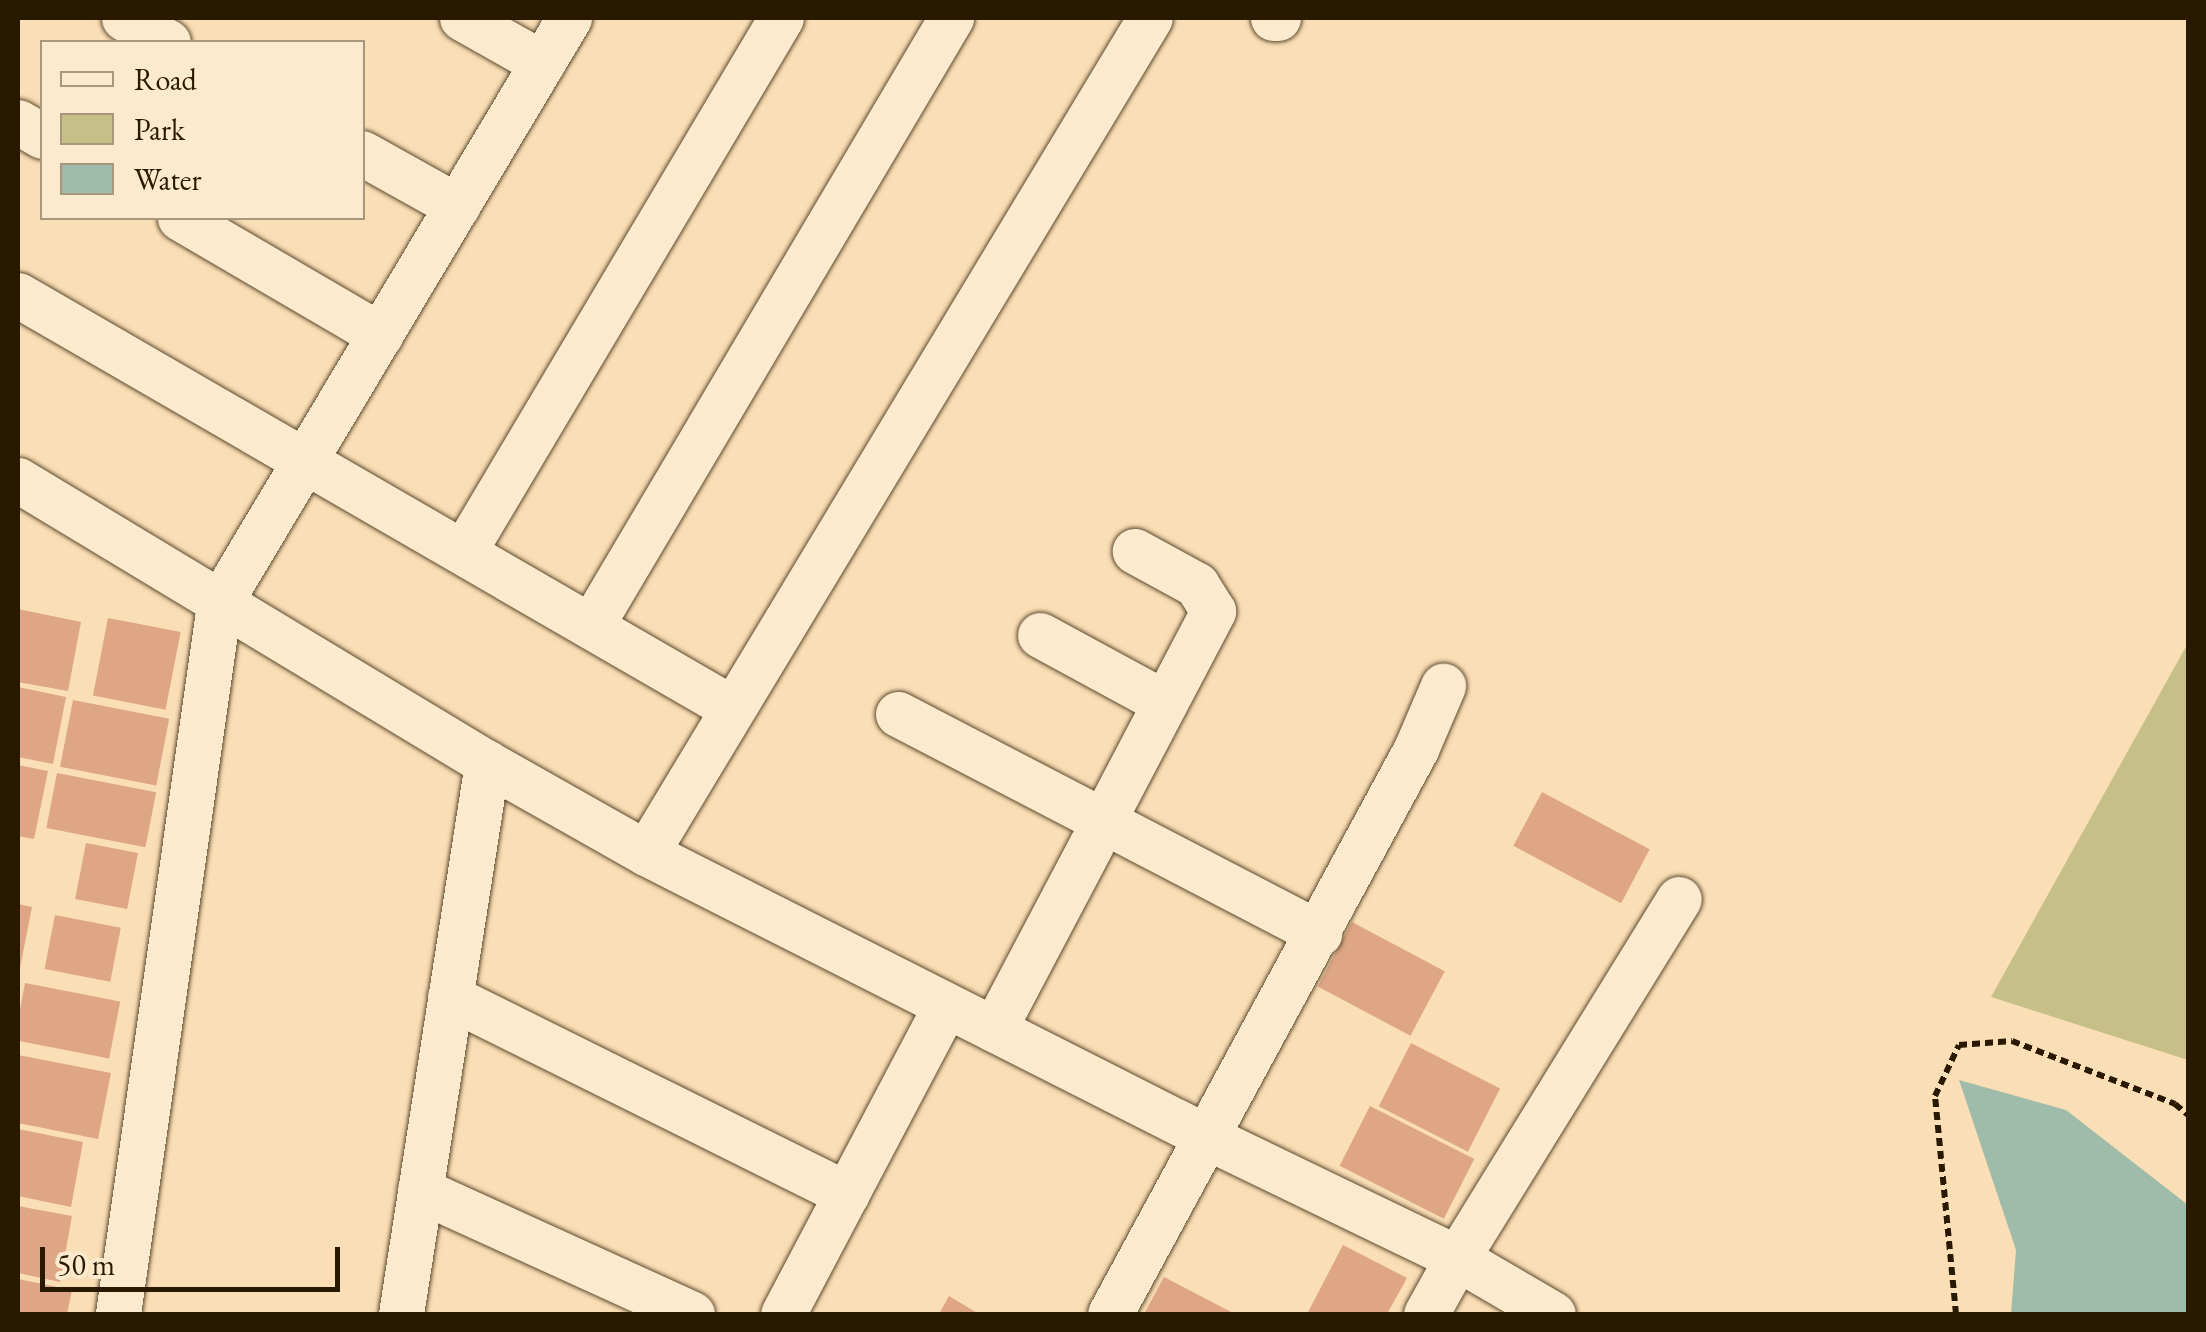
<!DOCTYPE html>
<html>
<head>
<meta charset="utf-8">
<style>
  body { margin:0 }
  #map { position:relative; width:2206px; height:1332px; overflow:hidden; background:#fadeb5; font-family:"EB Garamond",serif }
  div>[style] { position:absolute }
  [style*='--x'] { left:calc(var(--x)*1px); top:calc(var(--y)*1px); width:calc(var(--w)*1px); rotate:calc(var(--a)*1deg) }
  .green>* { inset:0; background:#c6bf88 }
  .water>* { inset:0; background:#9fbcaa }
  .building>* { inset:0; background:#dea685; transform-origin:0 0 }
  .path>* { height:6px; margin-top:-3px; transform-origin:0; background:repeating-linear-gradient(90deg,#291901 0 8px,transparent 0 13px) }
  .roads { filter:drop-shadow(0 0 2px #5d4a2e) drop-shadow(0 0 2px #5d4a2e) }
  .minor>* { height:45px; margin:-22.5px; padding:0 22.5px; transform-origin:22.5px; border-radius:22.5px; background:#fceacf }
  span { translate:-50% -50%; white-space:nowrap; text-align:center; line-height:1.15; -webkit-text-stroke:8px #fceacf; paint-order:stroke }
  .frame { position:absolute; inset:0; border:20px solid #291901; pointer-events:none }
  .legend { position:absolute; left:40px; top:40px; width:325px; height:180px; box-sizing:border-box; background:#fceacf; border:2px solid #a8967d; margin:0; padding:12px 18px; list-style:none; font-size:30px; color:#291901 }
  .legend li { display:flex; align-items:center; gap:20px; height:50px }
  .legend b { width:50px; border:2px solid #a8967d }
  .scale { position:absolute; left:40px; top:1247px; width:300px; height:45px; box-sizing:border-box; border:5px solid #291901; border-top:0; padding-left:12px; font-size:30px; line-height:35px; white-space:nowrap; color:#291901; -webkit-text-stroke:8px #fceacf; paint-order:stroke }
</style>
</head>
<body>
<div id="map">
  <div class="green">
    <div style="clip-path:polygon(2188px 643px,2188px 1060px,1991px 997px)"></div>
  </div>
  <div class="water">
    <div style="clip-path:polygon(1959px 1080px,2066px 1110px,2188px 1205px,2188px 1314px,2011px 1314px,2016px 1250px)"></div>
  </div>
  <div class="building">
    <div style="clip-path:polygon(18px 609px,81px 622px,68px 691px,18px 682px)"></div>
    <div style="left:108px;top:618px;width:74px;height:79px;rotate:11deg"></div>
    <div style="clip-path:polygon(18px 687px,66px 697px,53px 764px,18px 757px)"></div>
    <div style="left:73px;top:700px;width:98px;height:68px;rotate:11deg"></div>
    <div style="clip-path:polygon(18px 765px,48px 771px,34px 839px,18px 836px)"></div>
    <div style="left:57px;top:773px;width:101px;height:56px;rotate:11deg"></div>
    <div style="left:1542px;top:792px;width:122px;height:61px;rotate:28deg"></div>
    <div style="left:86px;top:843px;width:53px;height:57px;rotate:11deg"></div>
    <div style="clip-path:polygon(18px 904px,32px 907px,19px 973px,18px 973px)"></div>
    <div style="left:55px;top:915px;width:67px;height:55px;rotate:11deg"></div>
    <div style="left:1352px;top:922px;width:105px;height:73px;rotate:28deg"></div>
    <div style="left:25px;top:983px;width:97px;height:58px;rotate:11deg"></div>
    <div style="left:1411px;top:1043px;width:100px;height:71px;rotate:27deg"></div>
    <div style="clip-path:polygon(18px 1055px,111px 1073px,98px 1139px,18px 1123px)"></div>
    <div style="left:1370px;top:1106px;width:117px;height:67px;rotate:27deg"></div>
    <div style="clip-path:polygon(18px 1129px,83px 1142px,71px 1207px,18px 1196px)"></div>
    <div style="clip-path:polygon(18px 1206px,72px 1216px,60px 1282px,18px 1273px)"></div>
    <div style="clip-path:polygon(1343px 1245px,1407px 1278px,1387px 1314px,1307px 1314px)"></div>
    <div style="clip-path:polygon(1164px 1277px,1235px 1314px,1144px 1314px)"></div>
    <div style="clip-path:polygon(18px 1279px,72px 1290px,67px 1314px,18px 1314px)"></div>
    <div style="clip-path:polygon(949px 1296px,979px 1314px,939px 1314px)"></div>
  </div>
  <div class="path">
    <div style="--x:1956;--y:1314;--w:219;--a:-95.5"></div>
    <div style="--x:1935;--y:1096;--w:56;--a:-64.8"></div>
    <div style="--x:1959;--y:1045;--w:53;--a:-4.3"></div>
    <div style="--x:2012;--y:1041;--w:175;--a:21.1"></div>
    <div style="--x:2175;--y:1104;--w:17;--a:40"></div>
  </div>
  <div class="roads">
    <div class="minor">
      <div style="--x:124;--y:18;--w:50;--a:28.6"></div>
      <div style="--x:462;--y:18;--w:92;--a:29.4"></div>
      <div style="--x:1273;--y:18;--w:5;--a:0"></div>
      <div style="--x:18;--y:122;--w:28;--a:30"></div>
      <div style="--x:362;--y:153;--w:109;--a:29.2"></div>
      <div style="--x:180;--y:218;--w:232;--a:30.3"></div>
      <div style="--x:18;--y:295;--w:825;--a:30.05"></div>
      <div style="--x:18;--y:480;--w:548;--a:31.11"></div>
      <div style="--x:487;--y:763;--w:183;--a:29.5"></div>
      <div style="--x:646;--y:853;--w:629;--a:26.85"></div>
      <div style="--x:1207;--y:1137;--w:278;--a:25.8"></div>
      <div style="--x:1457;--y:1258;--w:111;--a:30.3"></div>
      <div style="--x:464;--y:551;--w:620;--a:-59.26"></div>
      <div style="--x:591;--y:626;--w:707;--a:-59.37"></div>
      <div style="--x:1040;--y:635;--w:142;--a:28.5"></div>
      <div style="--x:898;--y:714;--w:475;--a:27.5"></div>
      <div style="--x:1104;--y:819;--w:235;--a:-62.3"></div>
      <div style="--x:1213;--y:611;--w:31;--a:-122"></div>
      <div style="--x:1197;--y:585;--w:71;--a:-151.3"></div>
      <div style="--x:646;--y:853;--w:975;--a:-58.89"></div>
      <div style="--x:450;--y:997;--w:443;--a:26.4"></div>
      <div style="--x:994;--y:1029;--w:210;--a:-62.2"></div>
      <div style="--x:420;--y:1190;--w:299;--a:24.5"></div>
      <div style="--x:118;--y:1314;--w:717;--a:-81.9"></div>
      <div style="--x:219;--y:604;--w:683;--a:-59.15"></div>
      <div style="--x:401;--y:1314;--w:558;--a:-81.13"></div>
      <div style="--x:783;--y:1314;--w:349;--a:-62.2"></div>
      <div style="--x:1110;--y:1314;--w:643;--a:-61.56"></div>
      <div style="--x:1416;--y:749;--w:69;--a:-66.8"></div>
      <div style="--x:1426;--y:1314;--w:64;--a:-61"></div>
      <div style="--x:1457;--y:1258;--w:422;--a:-58.3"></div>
    </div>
  </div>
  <div class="frame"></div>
  <ul class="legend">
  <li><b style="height:12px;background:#fceacf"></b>Road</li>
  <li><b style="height:28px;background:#c6bf88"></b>Park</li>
  <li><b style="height:28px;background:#9fbcaa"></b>Water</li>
  </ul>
  <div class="scale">50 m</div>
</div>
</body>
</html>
